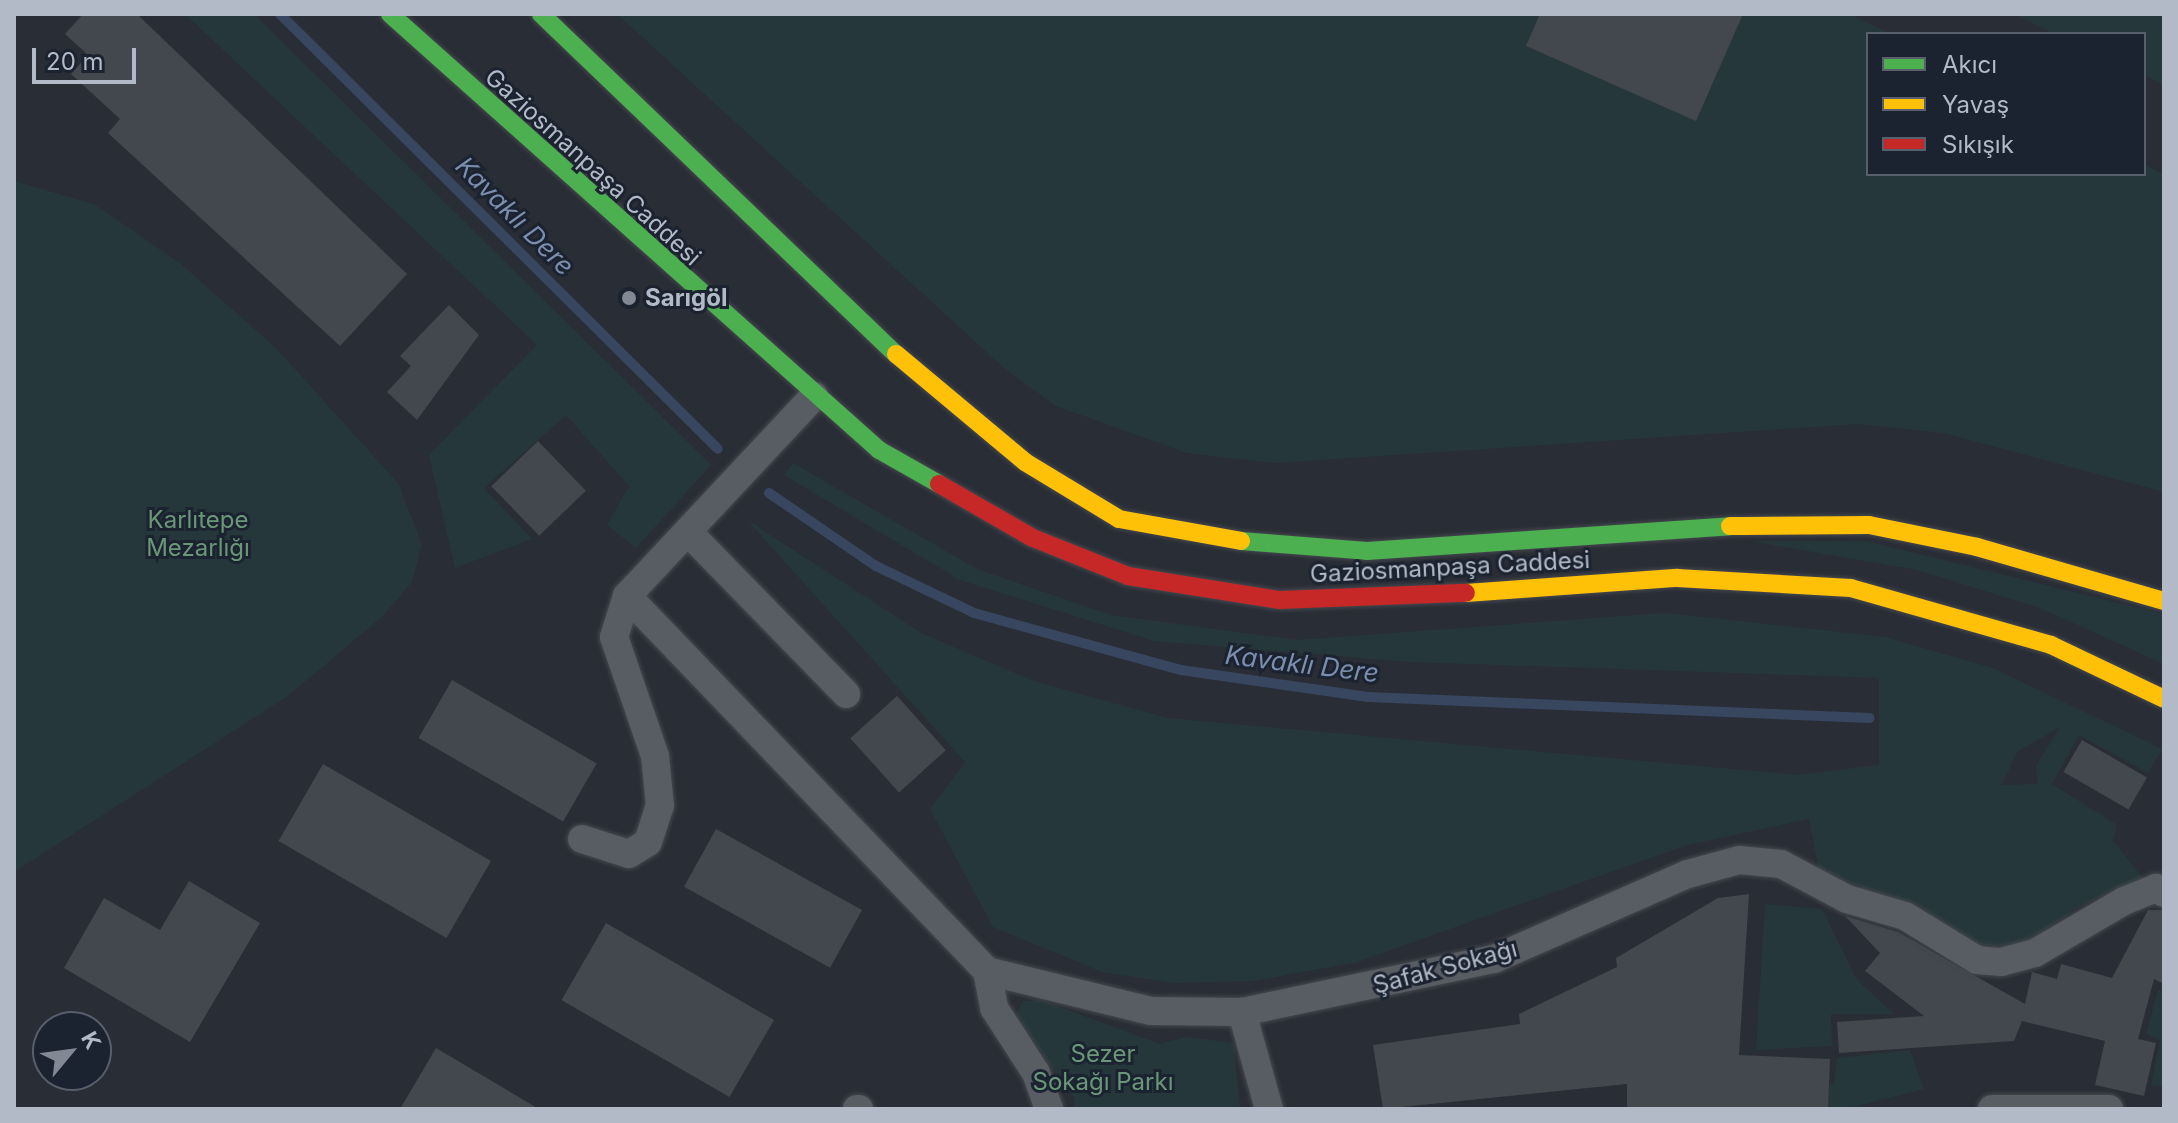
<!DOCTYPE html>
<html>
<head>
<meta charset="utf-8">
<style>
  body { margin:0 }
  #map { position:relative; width:2178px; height:1123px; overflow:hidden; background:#292d35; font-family:Inter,sans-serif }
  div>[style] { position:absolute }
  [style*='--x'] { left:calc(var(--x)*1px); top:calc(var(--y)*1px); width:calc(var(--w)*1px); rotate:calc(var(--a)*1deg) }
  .green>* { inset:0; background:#26373b }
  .stream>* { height:10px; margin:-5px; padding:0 5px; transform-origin:5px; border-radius:5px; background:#384660 }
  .building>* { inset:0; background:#43474e; transform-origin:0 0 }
  .roads { filter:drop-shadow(0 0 2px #45484e) drop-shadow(0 0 2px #45484e) }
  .street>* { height:28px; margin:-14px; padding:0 14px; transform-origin:14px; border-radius:14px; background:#585c63 }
  .fast>* { height:18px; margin:-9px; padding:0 9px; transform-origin:9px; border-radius:9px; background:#4caf50 }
  .slow>* { height:18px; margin:-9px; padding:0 9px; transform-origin:9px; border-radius:9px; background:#ffc107 }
  .jam>* { height:18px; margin:-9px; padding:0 9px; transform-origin:9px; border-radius:9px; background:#c62828 }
  .dots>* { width:22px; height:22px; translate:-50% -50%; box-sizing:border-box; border:4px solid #1c2330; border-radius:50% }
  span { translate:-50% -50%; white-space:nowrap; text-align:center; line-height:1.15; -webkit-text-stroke:6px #1c2330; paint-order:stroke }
  .street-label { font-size:24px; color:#b2b9c7 }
  .poi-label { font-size:24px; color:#b2b9c7; font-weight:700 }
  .left { translate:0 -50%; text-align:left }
  .park-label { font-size:24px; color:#6a9777 }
  .water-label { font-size:26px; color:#7b8eae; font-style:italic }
  .frame { position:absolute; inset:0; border:16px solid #b2b9c7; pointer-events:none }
  .legend { position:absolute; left:1866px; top:32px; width:280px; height:144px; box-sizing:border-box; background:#1c2330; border:2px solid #585f6c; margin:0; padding:10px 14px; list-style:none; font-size:24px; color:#b2b9c7 }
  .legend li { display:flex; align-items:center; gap:16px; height:40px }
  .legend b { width:40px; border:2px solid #585f6c }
  .north { position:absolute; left:32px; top:1011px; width:80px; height:80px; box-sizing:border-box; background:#1c2330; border:2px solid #585f6c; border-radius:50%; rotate:61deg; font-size:22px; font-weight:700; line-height:32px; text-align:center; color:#b2b9c7 }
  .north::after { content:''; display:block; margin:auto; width:28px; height:36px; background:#828894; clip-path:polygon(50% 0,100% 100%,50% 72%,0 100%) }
  .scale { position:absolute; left:32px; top:48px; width:104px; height:36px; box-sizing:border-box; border:4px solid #b2b9c7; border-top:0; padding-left:10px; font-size:24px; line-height:28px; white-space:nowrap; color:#b2b9c7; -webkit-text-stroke:6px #1c2330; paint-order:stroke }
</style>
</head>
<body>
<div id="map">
  <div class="green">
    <div style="clip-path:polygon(185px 14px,254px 14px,711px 465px,636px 548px,607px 525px,629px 486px,566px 415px,484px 488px,532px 539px,455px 568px,429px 455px,537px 345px)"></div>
    <div style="clip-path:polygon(617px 14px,1849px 14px,1891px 34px,1868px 34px,1868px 174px,2144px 174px,2144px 164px,2164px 175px,2164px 492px,1944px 433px,1858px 424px,1275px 463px,1187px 453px,1056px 406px,1004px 368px)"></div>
    <div style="clip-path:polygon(2014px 14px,2164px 14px,2164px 85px,2144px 75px,2144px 34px,2055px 34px)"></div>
    <div style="clip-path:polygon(14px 181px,94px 204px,181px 264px,276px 348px,398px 483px,422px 544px,412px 582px,383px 616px,288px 696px,14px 872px)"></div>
    <div style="clip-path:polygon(evenodd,793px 463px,977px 569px,1111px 615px,1297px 640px,1665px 613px,1885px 637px,1993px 668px,2162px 749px,2148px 773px,2079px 735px,2052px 784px,2117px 825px,2113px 841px,2143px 878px,2076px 908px,2021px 949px,1989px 947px,1821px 882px,1809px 819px,1687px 845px,1357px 962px,1254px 981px,1174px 983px,1102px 972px,993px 927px,930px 809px,965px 762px,747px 520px,923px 634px,1034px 681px,1167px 718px,1798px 775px,1879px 765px,1879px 678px,1411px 662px,1154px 641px,960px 580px,784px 475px,793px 463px,2060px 727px,2036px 766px,2038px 784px,2002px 785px,2017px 752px,2060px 727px)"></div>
    <div style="clip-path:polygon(1750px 541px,1866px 541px,2164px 614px,2164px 664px,2040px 608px,1917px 570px)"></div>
    <div style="clip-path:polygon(1765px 904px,1822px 909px,1857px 980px,1894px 1014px,1831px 1014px,1832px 1046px,1756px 1050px)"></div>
    <div style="clip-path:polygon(2158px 990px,2164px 992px,2164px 1087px,2151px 1085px,2160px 1040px,2146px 1034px)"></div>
    <div style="clip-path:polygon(1041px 1000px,1160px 1044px,1186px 1037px,1234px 1043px,1240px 1109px,1074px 1109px,1075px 1099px,1015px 1018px,1023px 1001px)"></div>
    <div style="clip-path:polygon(1910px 1050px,1924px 1089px,1845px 1109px,1745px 1109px,1806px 1085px,1834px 1084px,1837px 1058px)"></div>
  </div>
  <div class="stream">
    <div style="--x:280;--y:14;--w:617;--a:44.8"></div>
    <div style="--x:769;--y:493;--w:130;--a:34.3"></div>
    <div style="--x:876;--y:566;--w:109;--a:25.6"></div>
    <div style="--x:974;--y:613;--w:215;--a:15.4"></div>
    <div style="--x:1181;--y:670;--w:189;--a:8.2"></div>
    <div style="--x:1368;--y:697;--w:502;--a:2.4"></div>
  </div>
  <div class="building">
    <div style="clip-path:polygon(83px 14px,137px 14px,407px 274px,340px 346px,108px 133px,120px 119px,71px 74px,88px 55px,65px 34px)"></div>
    <div style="clip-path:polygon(1540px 14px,1743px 14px,1696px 121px,1526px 46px)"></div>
    <div style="clip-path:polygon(449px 305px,479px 335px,417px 420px,387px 392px,411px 366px,400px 356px)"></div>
    <div style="left:538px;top:441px;width:69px;height:65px;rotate:46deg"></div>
    <div style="left:452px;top:680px;width:167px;height:67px;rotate:30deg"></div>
    <div style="left:897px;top:696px;width:73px;height:63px;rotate:48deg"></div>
    <div style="left:2082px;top:740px;width:75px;height:37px;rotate:30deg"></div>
    <div style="left:323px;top:764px;width:194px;height:89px;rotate:30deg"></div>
    <div style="left:716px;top:829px;width:167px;height:66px;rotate:29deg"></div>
    <div style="clip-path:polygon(189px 881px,260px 923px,190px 1042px,64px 968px,104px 898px,160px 930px)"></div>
    <div style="clip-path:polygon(1749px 894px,1739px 1055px,1830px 1059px,1828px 1109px,1627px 1109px,1627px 1084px,1383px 1109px,1373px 1045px,1520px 1024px,1519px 1014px,1617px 967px,1616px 958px,1718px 898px)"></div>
    <div style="clip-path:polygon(2148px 910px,2164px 910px,2164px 984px,2154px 979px,2138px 1039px,2156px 1043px,2144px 1096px,2095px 1085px,2105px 1041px,2022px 1021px,2014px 1041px,1839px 1053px,1837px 1022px,1924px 1016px,1865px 971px,1880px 953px,1845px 916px,1898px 932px,2025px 1004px,2032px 972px,2057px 979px,2061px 964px,2112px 978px)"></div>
    <div style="left:606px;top:923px;width:194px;height:89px;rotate:30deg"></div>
    <div style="clip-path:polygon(436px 1048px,539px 1109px,400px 1109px)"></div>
  </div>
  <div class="roads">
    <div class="street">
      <div style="--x:689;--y:533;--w:225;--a:45.7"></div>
      <div style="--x:627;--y:596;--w:520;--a:46.17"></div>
      <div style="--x:987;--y:971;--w:169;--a:13.7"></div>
      <div style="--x:1151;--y:1011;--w:91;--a:0.6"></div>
      <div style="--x:582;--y:839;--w:49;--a:17.7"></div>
      <div style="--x:629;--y:854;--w:22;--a:-32"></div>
      <div style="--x:648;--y:842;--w:38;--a:-72"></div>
      <div style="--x:660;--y:806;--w:50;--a:-95.7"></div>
      <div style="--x:655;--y:756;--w:126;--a:-109"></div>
      <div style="--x:614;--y:637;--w:43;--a:-72.4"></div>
      <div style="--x:627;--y:596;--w:274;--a:-46.9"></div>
      <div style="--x:987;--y:971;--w:38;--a:79"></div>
      <div style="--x:994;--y:1008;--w:77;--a:57.1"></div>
      <div style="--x:1036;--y:1073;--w:38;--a:70"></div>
      <div style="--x:857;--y:1109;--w:2;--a:0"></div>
      <div style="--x:1269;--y:1109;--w:101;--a:-105.6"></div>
      <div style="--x:1242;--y:1012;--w:258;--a:-11.9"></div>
      <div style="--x:1494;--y:959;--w:212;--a:-23.7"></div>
      <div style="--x:1688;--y:874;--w:53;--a:-15.4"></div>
      <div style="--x:1739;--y:860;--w:42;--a:5.4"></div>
      <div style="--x:1781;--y:864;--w:75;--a:27.9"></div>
      <div style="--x:1847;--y:899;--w:60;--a:16.3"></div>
      <div style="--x:1905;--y:916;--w:84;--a:31.4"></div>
      <div style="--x:1977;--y:960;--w:24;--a:5"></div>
      <div style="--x:2001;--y:962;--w:35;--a:-15"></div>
      <div style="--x:2035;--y:953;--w:103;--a:-30.3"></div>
      <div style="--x:2124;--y:901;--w:35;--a:-22"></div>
      <div style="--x:2156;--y:888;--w:9;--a:32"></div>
      <div style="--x:1992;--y:1109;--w:117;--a:0"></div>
    </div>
    <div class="fast">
      <div style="--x:390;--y:14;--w:655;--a:41.72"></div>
      <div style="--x:879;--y:450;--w:69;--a:29.5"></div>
      <div style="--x:541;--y:14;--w:492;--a:43.8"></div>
      <div style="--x:1241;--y:541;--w:126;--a:4.5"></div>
      <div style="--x:1367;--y:551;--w:364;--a:-3.9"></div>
    </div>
    <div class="slow">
      <div style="--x:896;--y:354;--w:168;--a:39.9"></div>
      <div style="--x:1025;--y:462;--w:110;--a:31.2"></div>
      <div style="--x:1119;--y:519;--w:124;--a:10.2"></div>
      <div style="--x:1730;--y:526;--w:139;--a:-0.4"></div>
      <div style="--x:1869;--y:525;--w:110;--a:11.5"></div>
      <div style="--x:1977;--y:547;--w:195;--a:16.1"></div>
      <div style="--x:1466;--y:593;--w:212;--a:-4.1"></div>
      <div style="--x:1677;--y:578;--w:174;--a:3.3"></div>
      <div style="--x:1851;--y:588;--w:208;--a:15.9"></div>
      <div style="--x:2051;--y:645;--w:125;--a:25.5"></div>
    </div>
    <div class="jam">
      <div style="--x:939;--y:484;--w:108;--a:29.9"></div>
      <div style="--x:1033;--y:538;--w:102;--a:21.8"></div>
      <div style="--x:1128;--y:576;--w:154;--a:9"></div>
      <div style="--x:1280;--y:600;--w:186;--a:-2.2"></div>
    </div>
  </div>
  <div class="dots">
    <div style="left:629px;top:298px;background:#828894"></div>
  </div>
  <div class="street-label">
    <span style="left:593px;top:167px;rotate:42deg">Gaziosmanpaşa Caddesi</span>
    <span style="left:1450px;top:567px;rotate:-3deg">Gaziosmanpaşa Caddesi</span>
    <span style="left:1445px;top:967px;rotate:-15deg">Şafak Sokağı</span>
  </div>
  <div class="poi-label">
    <span class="left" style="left:645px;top:298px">Sarıgöl</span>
  </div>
  <div class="park-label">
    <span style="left:198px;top:534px">Karlıtepe<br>Mezarlığı</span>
    <span style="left:1103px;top:1068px">Sezer<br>Sokağı Parkı</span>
  </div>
  <div class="water-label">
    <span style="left:515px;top:216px;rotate:45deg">Kavaklı Dere</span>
    <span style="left:1302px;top:664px;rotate:7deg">Kavaklı Dere</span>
  </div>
  <div class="frame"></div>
  <ul class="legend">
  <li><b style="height:10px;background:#4caf50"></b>Akıcı</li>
  <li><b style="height:10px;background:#ffc107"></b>Yavaş</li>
  <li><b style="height:10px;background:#c62828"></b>Sıkışık</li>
  </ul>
  <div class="north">K</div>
  <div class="scale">20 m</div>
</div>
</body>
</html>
